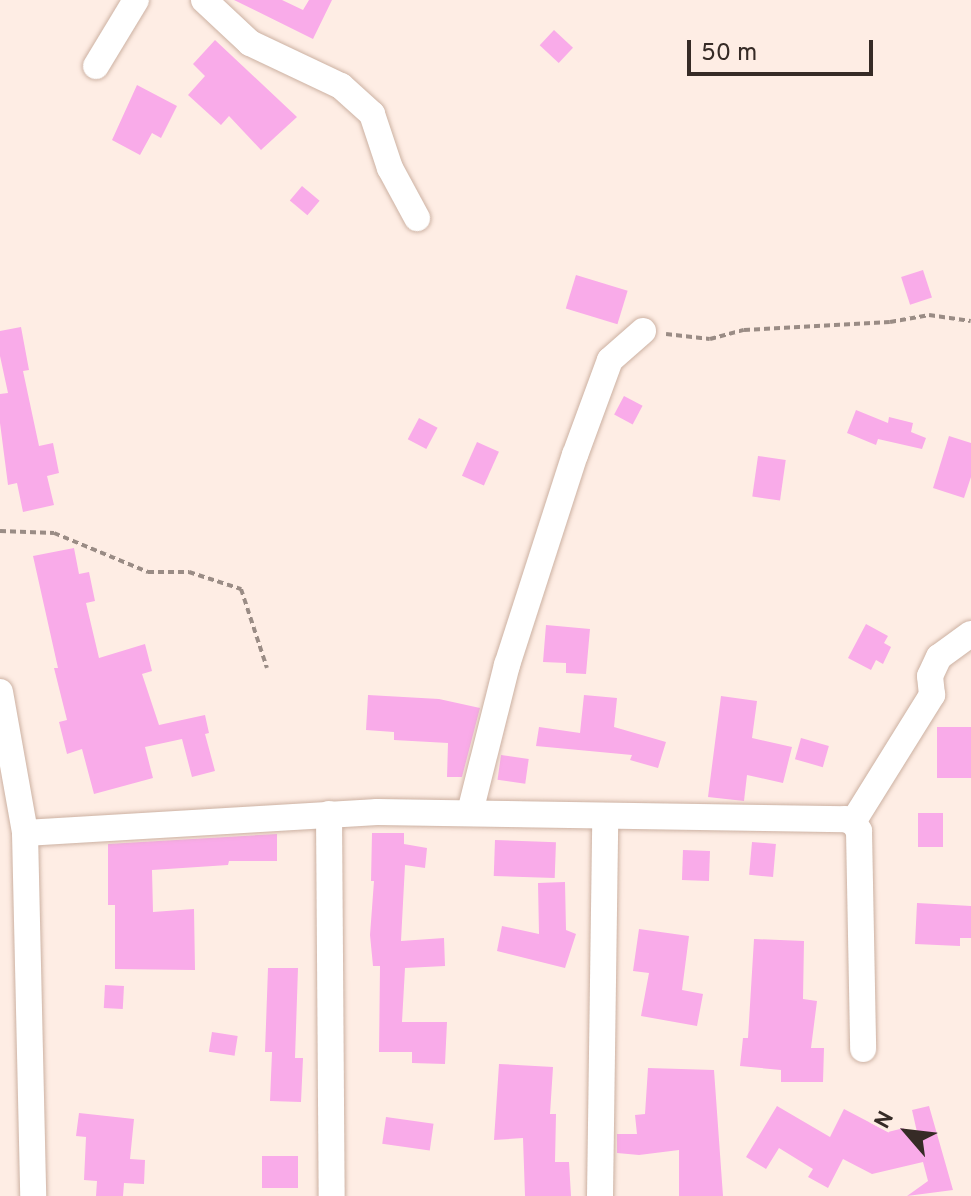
<!DOCTYPE html>
<html>
<head>
<meta charset="utf-8">
<style>
  body { margin:0 }
  #map { position:relative; width:971px; height:1196px; overflow:hidden; background:#feede4; font-family:Overpass,sans-serif }
  div>[style] { position:absolute }
  [style*='--x'] { left:calc(var(--x)*1px); top:calc(var(--y)*1px); width:calc(var(--w)*1px); rotate:calc(var(--a)*1deg) }
  .building>* { inset:0; background:#f9abe9; transform-origin:0 0 }
  .path>* { height:4px; margin-top:-2px; transform-origin:0; background:repeating-linear-gradient(90deg,#9a8c85 0 6px,transparent 0 10px) }
  .roads { filter:drop-shadow(0 0 2px #ccb1a2) drop-shadow(0 0 2px #ccb1a2) }
  .street>* { height:26px; margin:-13px; padding:0 13px; transform-origin:13px; border-radius:13px; background:#fff }
  span { translate:-50% -50%; white-space:nowrap; text-align:center; line-height:1.15; -webkit-text-stroke:6px #feede4; paint-order:stroke }
  .north { position:absolute; left:867px; top:1092px; width:80px; height:80px; -webkit-text-stroke:6px #feede4; paint-order:stroke; rotate:298deg; font-size:22px; font-weight:700; line-height:32px; text-align:center; color:#362b26 }
  .north::after { content:''; display:block; margin:auto; width:28px; height:36px; background:#362b26; clip-path:polygon(50% 0,100% 100%,50% 72%,0 100%) }
  .scale { position:absolute; left:687px; top:40px; width:186px; height:36px; box-sizing:border-box; border:4px solid #362b26; border-top:0; padding-left:10px; font-size:24px; line-height:28px; white-space:nowrap; color:#362b26; -webkit-text-stroke:6px #feede4; paint-order:stroke }
</style>
</head>
<body>
<div id="map">
  <div class="building">
    <div style="clip-path:polygon(234px 0,282px 0,303px 10px,309px 0,332px 0,313px 39px)"></div>
    <div style="left:554px;top:30px;width:26px;height:21px;rotate:43deg"></div>
    <div style="clip-path:polygon(215px 40px,297px 117px,261px 150px,229px 116px,221px 125px,188px 95px,205px 76px,193px 64px)"></div>
    <div style="clip-path:polygon(137px 85px,177px 106px,161px 138px,152px 133px,140px 155px,112px 140px)"></div>
    <div style="left:302px;top:186px;width:23px;height:19px;rotate:40deg"></div>
    <div style="left:923px;top:270px;width:29px;height:23px;rotate:72deg"></div>
    <div style="left:576px;top:275px;width:54px;height:35px;rotate:17deg"></div>
    <div style="clip-path:polygon(21px 327px,29px 370px,23px 371px,39px 446px,53px 443px,59px 473px,47px 476px,54px 505px,23px 512px,17px 483px,8px 485px,0 423px,0 394px,8px 393px,0 356px,0 331px)"></div>
    <div style="left:624px;top:396px;width:21px;height:21px;rotate:28deg"></div>
    <div style="clip-path:polygon(856px 410px,888px 423px,889px 417px,913px 423px,911px 432px,926px 438px,922px 449px,878px 439px,876px 445px,847px 433px)"></div>
    <div style="left:419px;top:418px;width:21px;height:24px;rotate:28deg"></div>
    <div style="clip-path:polygon(949px 436px,971px 443px,971px 477px,964px 498px,933px 488px)"></div>
    <div style="left:477px;top:442px;width:24px;height:37px;rotate:24deg"></div>
    <div style="left:758px;top:456px;width:28px;height:41px;rotate:8deg"></div>
    <div style="clip-path:polygon(74px 548px,79px 574px,89px 572px,95px 601px,86px 603px,99px 658px,145px 644px,152px 671px,142px 674px,159px 725px,205px 715px,209px 733px,205px 734px,215px 771px,192px 777px,182px 739px,145px 747px,153px 778px,94px 794px,82px 749px,67px 754px,59px 722px,67px 720px,54px 668px,58px 668px,33px 556px)"></div>
    <div style="clip-path:polygon(866px 624px,888px 636px,884px 643px,891px 647px,883px 664px,876px 660px,871px 670px,848px 658px)"></div>
    <div style="clip-path:polygon(546px 625px,590px 629px,586px 674px,566px 673px,566px 663px,543px 662px)"></div>
    <div style="clip-path:polygon(368px 695px,439px 699px,480px 708px,462px 777px,447px 777px,448px 743px,394px 740px,394px 732px,366px 730px)"></div>
    <div style="clip-path:polygon(584px 695px,617px 698px,614px 727px,666px 742px,658px 768px,630px 760px,632px 755px,536px 746px,539px 727px,580px 733px)"></div>
    <div style="clip-path:polygon(721px 696px,757px 701px,752px 738px,792px 747px,783px 783px,747px 775px,744px 801px,708px 797px)"></div>
    <div style="left:971px;top:727px;width:51px;height:34px;rotate:90deg"></div>
    <div style="left:801px;top:738px;width:29px;height:22px;rotate:16deg"></div>
    <div style="left:501px;top:755px;width:28px;height:25px;rotate:8deg"></div>
    <div style="left:918px;top:813px;width:25px;height:34px"></div>
    <div style="clip-path:polygon(372px 833px,404px 833px,404px 844px,427px 848px,425px 868px,405px 865px,401px 941px,444px 938px,445px 966px,405px 968px,402px 1022px,447px 1022px,445px 1064px,412px 1063px,412px 1052px,379px 1052px,380px 966px,373px 966px,370px 935px,374px 881px,371px 881px)"></div>
    <div style="clip-path:polygon(277px 834px,277px 861px,229px 861px,228px 865px,152px 870px,153px 912px,194px 909px,195px 970px,115px 969px,115px 905px,108px 905px,108px 844px)"></div>
    <div style="left:495px;top:840px;width:61px;height:36px;rotate:2deg"></div>
    <div style="left:752px;top:842px;width:24px;height:33px;rotate:5deg"></div>
    <div style="left:683px;top:850px;width:27px;height:30px;rotate:2deg"></div>
    <div style="clip-path:polygon(565px 882px,566px 930px,576px 934px,565px 968px,497px 951px,502px 926px,539px 934px,538px 883px)"></div>
    <div style="clip-path:polygon(917px 903px,971px 906px,971px 938px,960px 938px,960px 946px,915px 944px)"></div>
    <div style="clip-path:polygon(639px 929px,689px 936px,682px 990px,703px 994px,697px 1026px,641px 1016px,649px 973px,633px 971px)"></div>
    <div style="clip-path:polygon(754px 939px,804px 941px,803px 999px,817px 1001px,811px 1048px,824px 1048px,823px 1082px,781px 1082px,781px 1070px,740px 1066px,743px 1038px,748px 1038px)"></div>
    <div style="clip-path:polygon(268px 968px,298px 968px,295px 1058px,303px 1058px,301px 1102px,270px 1101px,272px 1052px,265px 1052px)"></div>
    <div style="left:105px;top:985px;width:19px;height:23px;rotate:3deg"></div>
    <div style="left:212px;top:1032px;width:26px;height:20px;rotate:9deg"></div>
    <div style="clip-path:polygon(499px 1064px,553px 1067px,550px 1114px,556px 1114px,555px 1162px,569px 1162px,571px 1196px,525px 1196px,523px 1138px,494px 1140px)"></div>
    <div style="clip-path:polygon(648px 1068px,714px 1070px,723px 1196px,679px 1196px,679px 1150px,639px 1155px,617px 1153px,617px 1134px,637px 1134px,635px 1115px,645px 1114px)"></div>
    <div style="clip-path:polygon(777px 1106px,830px 1137px,844px 1109px,888px 1132px,904px 1128px,906px 1135px,917px 1132px,912px 1110px,929px 1106px,953px 1190px,907px 1196px,928px 1181px,923px 1162px,872px 1174px,843px 1159px,828px 1188px,808px 1177px,813px 1169px,779px 1148px,766px 1169px,746px 1157px)"></div>
    <div style="clip-path:polygon(79px 1113px,134px 1119px,130px 1159px,145px 1160px,144px 1184px,124px 1183px,123px 1196px,96px 1196px,97px 1181px,84px 1180px,86px 1137px,76px 1136px)"></div>
    <div style="left:386px;top:1117px;width:48px;height:27px;rotate:8deg"></div>
    <div style="left:298px;top:1156px;width:32px;height:36px;rotate:90deg"></div>
  </div>
  <div class="path">
    <div style="--x:666;--y:334;--w:44;--a:6.5"></div>
    <div style="--x:710;--y:339;--w:35;--a:-15"></div>
    <div style="--x:744;--y:330;--w:146;--a:-3.1"></div>
    <div style="--x:890;--y:322;--w:40;--a:-10"></div>
    <div style="--x:929;--y:315;--w:42;--a:8.1"></div>
    <div style="--x:0;--y:531;--w:54;--a:2.1"></div>
    <div style="--x:54;--y:533;--w:102;--a:22.5"></div>
    <div style="--x:148;--y:572;--w:41;--a:0"></div>
    <div style="--x:189;--y:572;--w:55;--a:18.1"></div>
    <div style="--x:241;--y:589;--w:83;--a:71.8"></div>
  </div>
  <div class="roads">
    <div class="street">
      <div style="--x:204;--y:0;--w:63;--a:43.1"></div>
      <div style="--x:250;--y:43;--w:101;--a:25.3"></div>
      <div style="--x:341;--y:86;--w:42;--a:42.1"></div>
      <div style="--x:372;--y:114;--w:57;--a:71.6"></div>
      <div style="--x:390;--y:168;--w:57;--a:61.6"></div>
      <div style="--x:96;--y:66;--w:77;--a:-58.8"></div>
      <div style="--x:0;--y:692;--w:143;--a:79.9"></div>
      <div style="--x:25;--y:833;--w:363;--a:88.7"></div>
      <div style="--x:470;--y:812;--w:152;--a:-75.9"></div>
      <div style="--x:507;--y:665;--w:221;--a:-72.1"></div>
      <div style="--x:575;--y:455;--w:101;--a:-69.8"></div>
      <div style="--x:610;--y:360;--w:44;--a:-41.3"></div>
      <div style="--x:329;--y:814;--w:382;--a:89.6"></div>
      <div style="--x:853;--y:822;--w:150;--a:-58.1"></div>
      <div style="--x:932;--y:695;--w:19;--a:-96"></div>
      <div style="--x:930;--y:676;--w:21;--a:-65"></div>
      <div style="--x:939;--y:657;--w:39;--a:-36"></div>
      <div style="--x:25;--y:833;--w:353;--a:-3.4"></div>
      <div style="--x:377;--y:812;--w:468;--a:0.9"></div>
      <div style="--x:845;--y:819;--w:9;--a:21"></div>
      <div style="--x:853;--y:822;--w:11;--a:56"></div>
      <div style="--x:859;--y:831;--w:218;--a:88.9"></div>
      <div style="--x:600;--y:1196;--w:380;--a:-89.2"></div>
    </div>
  </div>
  <div class="north">N</div>
  <div class="scale">50 m</div>
</div>
</body>
</html>
